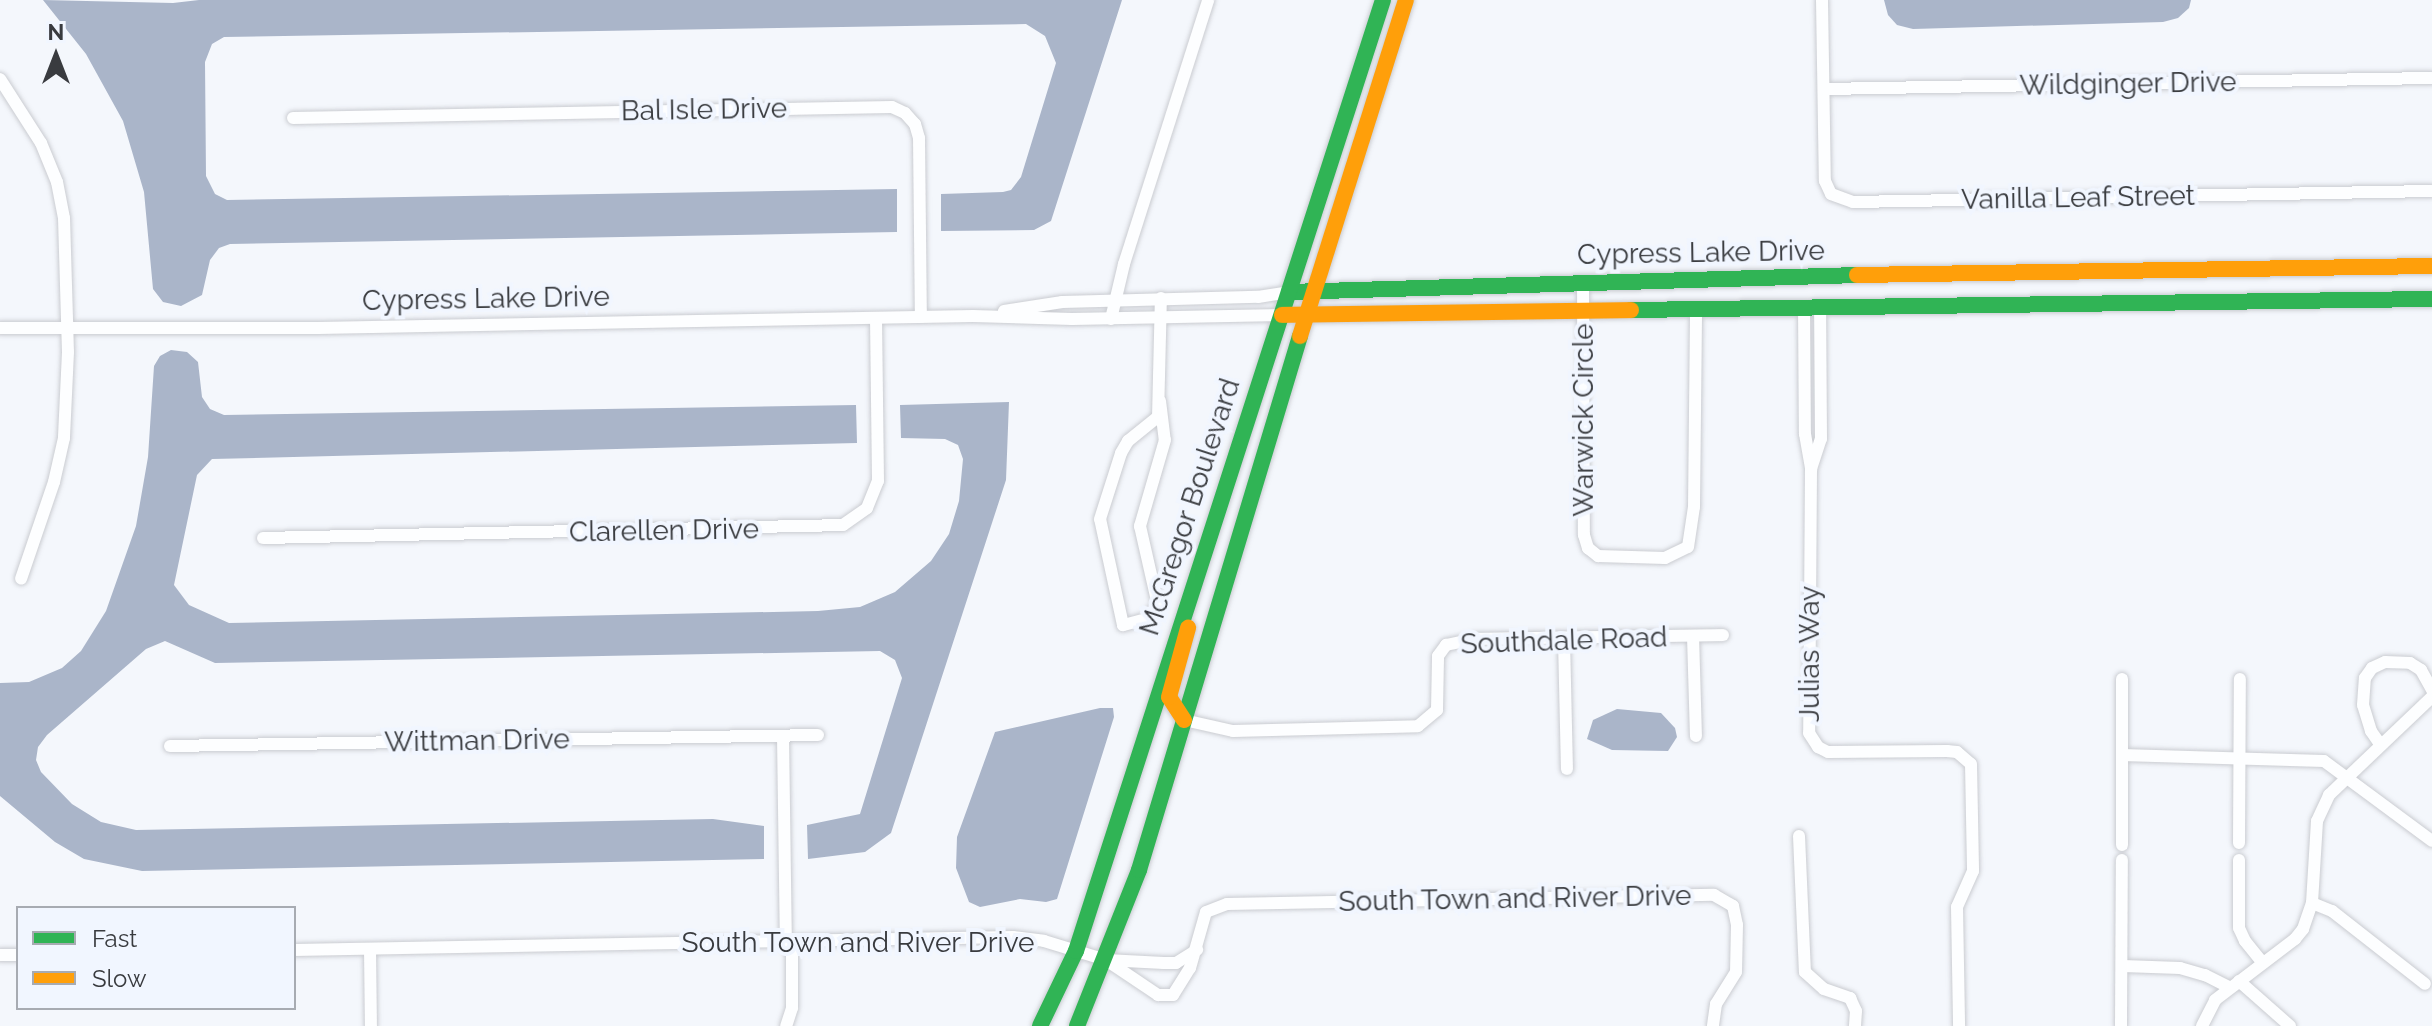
<!DOCTYPE html>
<html>
<head>
<meta charset="utf-8">
<style>
  body { margin:0 }
  #map { position:relative; width:2432px; height:1026px; overflow:hidden; background:#f4f7fc; font-family:Raleway,sans-serif }
  div>[style] { position:absolute }
  [style*='--x'] { left:calc(var(--x)*1px); top:calc(var(--y)*1px); width:calc(var(--w)*1px); rotate:calc(var(--a)*1deg) }
  .water>* { inset:0; background:#aab5c9 }
  .roads { filter:drop-shadow(0 0 2px #caccd1) drop-shadow(0 0 2px #caccd1) }
  .street>* { height:12px; margin:-6px; padding:0 6px; transform-origin:6px; border-radius:6px; background:#fdfeff }
  .fast>* { height:16px; margin:-8px; padding:0 8px; transform-origin:8px; border-radius:8px; background:#30b455 }
  .slow>* { height:16px; margin:-8px; padding:0 8px; transform-origin:8px; border-radius:8px; background:#ff9f0a }
  span { translate:-50% -50%; white-space:nowrap; text-align:center; line-height:1.15; -webkit-text-stroke:8px #f1f6ff; paint-order:stroke }
  .street-label { font-size:28px; color:#393b3f }
  .legend { position:absolute; left:16px; top:906px; width:280px; height:104px; box-sizing:border-box; background:#f1f6ff; border:2px solid #a7abb2; margin:0; padding:10px 14px; list-style:none; font-size:24px; color:#393b3f }
  .legend li { display:flex; align-items:center; gap:16px; height:40px }
  .legend b { width:40px; border:2px solid #a7abb2 }
  .north { position:absolute; left:16px; top:16px; width:80px; height:80px; -webkit-text-stroke:6px #f1f6ff; paint-order:stroke; rotate:0deg; font-size:22px; font-weight:700; line-height:32px; text-align:center; color:#393b3f }
  .north::after { content:''; display:block; margin:auto; width:28px; height:36px; background:#393b3f; clip-path:polygon(50% 0,100% 100%,50% 72%,0 100%) }
</style>
</head>
<body>
<div id="map">
  <div class="water">
    <div style="clip-path:polygon(43px 0,173px 3px,199px 0,1122px 0,1051px 221px,1034px 230px,941px 231px,941px 194px,1003px 192px,1011px 190px,1021px 177px,1056px 63px,1045px 36px,1026px 24px,224px 37px,212px 44px,205px 62px,206px 176px,215px 194px,227px 200px,897px 189px,897px 232px,230px 244px,219px 248px,210px 260px,202px 295px,181px 306px,163px 302px,153px 289px,144px 192px,123px 121px,86px 54px)"></div>
    <div style="clip-path:polygon(1884px 0,2191px 0,2189px 8px,2178px 18px,2163px 22px,1913px 29px,1897px 25px,1888px 15px)"></div>
    <div style="clip-path:polygon(171px 350px,187px 352px,198px 362px,202px 397px,210px 409px,224px 415px,856px 405px,857px 443px,212px 459px,197px 475px,174px 585px,189px 605px,229px 623px,818px 611px,860px 607px,895px 592px,931px 561px,949px 534px,959px 501px,963px 459px,958px 445px,945px 439px,901px 438px,900px 405px,1009px 402px,1006px 480px,891px 833px,865px 852px,808px 859px,807px 825px,860px 814px,902px 678px,895px 660px,880px 651px,215px 663px,165px 641px,146px 649px,47px 735px,38px 747px,36px 760px,41px 772px,72px 804px,101px 822px,136px 830px,713px 819px,764px 826px,764px 859px,142px 871px,84px 859px,55px 842px,0 796px,0 683px,29px 682px,62px 668px,81px 651px,106px 611px,136px 526px,148px 457px,154px 366px,160px 356px)"></div>
    <div style="clip-path:polygon(1100px 708px,1113px 708px,1114px 717px,1057px 899px,1046px 902px,1020px 899px,980px 907px,969px 902px,956px 868px,957px 837px,995px 732px)"></div>
    <div style="clip-path:polygon(1617px 709px,1661px 713px,1675px 728px,1677px 737px,1668px 751px,1612px 750px,1587px 739px,1593px 720px)"></div>
  </div>
  <div class="roads">
    <div class="street">
      <div style="--x:1822;--y:0;--w:181;--a:89.1"></div>
      <div style="--x:1825;--y:181;--w:14;--a:65"></div>
      <div style="--x:1831;--y:194;--w:23;--a:20"></div>
      <div style="--x:1853;--y:202;--w:579;--a:-1.09"></div>
      <div style="--x:0;--y:79;--w:76;--a:57.4"></div>
      <div style="--x:41;--y:143;--w:42;--a:67.7"></div>
      <div style="--x:57;--y:182;--w:37;--a:79"></div>
      <div style="--x:64;--y:218;--w:134;--a:88.3"></div>
      <div style="--x:68;--y:352;--w:86;--a:92.7"></div>
      <div style="--x:64;--y:438;--w:45;--a:102.8"></div>
      <div style="--x:54;--y:482;--w:102;--a:108.8"></div>
      <div style="--x:1824;--y:89;--w:608;--a:-1.04"></div>
      <div style="--x:293;--y:118;--w:599;--a:-1.05"></div>
      <div style="--x:892;--y:107;--w:14;--a:25"></div>
      <div style="--x:905;--y:113;--w:15;--a:48"></div>
      <div style="--x:915;--y:124;--w:15;--a:74"></div>
      <div style="--x:919;--y:138;--w:179;--a:89.4"></div>
      <div style="--x:1583;--y:281;--w:254;--a:89.8"></div>
      <div style="--x:1584;--y:535;--w:14;--a:73"></div>
      <div style="--x:1588;--y:548;--w:13;--a:39"></div>
      <div style="--x:1598;--y:556;--w:67;--a:1.7"></div>
      <div style="--x:1665;--y:558;--w:25;--a:-26"></div>
      <div style="--x:1688;--y:547;--w:40;--a:-81.5"></div>
      <div style="--x:1694;--y:507;--w:200;--a:-89.4"></div>
      <div style="--x:1804;--y:306;--w:128;--a:89.6"></div>
      <div style="--x:1805;--y:434;--w:36;--a:80"></div>
      <div style="--x:1811;--y:469;--w:264;--a:90.4"></div>
      <div style="--x:1809;--y:733;--w:17;--a:57"></div>
      <div style="--x:1818;--y:747;--w:11;--a:27"></div>
      <div style="--x:1828;--y:752;--w:119;--a:-0.5"></div>
      <div style="--x:1947;--y:751;--w:10;--a:6"></div>
      <div style="--x:1957;--y:752;--w:18;--a:41"></div>
      <div style="--x:1971;--y:764;--w:107;--a:88.9"></div>
      <div style="--x:1973;--y:871;--w:39;--a:114"></div>
      <div style="--x:1957;--y:907;--w:119;--a:89"></div>
      <div style="--x:1004;--y:311;--w:59;--a:-8.8"></div>
      <div style="--x:1062;--y:302;--w:196;--a:-1.5"></div>
      <div style="--x:1258;--y:297;--w:31;--a:-9"></div>
      <div style="--x:1111;--y:319;--w:57;--a:-76.7"></div>
      <div style="--x:1124;--y:264;--w:277;--a:-72.3"></div>
      <div style="--x:0;--y:328;--w:318;--a:0"></div>
      <div style="--x:318;--y:328;--w:655;--a:-1.05"></div>
      <div style="--x:973;--y:316;--w:99;--a:1.7"></div>
      <div style="--x:1072;--y:319;--w:210;--a:-1.1"></div>
      <div style="--x:1160;--y:401;--w:39;--a:83"></div>
      <div style="--x:1165;--y:440;--w:90;--a:106.2"></div>
      <div style="--x:1140;--y:526;--w:81;--a:77.2"></div>
      <div style="--x:1158;--y:605;--w:18;--a:131"></div>
      <div style="--x:1146;--y:619;--w:24;--a:165"></div>
      <div style="--x:1123;--y:625;--w:108;--a:-102.2"></div>
      <div style="--x:1100;--y:519;--w:69;--a:-72.3"></div>
      <div style="--x:1121;--y:453;--w:14;--a:-60"></div>
      <div style="--x:1128;--y:441;--w:38;--a:-39"></div>
      <div style="--x:1158;--y:417;--w:119;--a:-88.6"></div>
      <div style="--x:1811;--y:469;--w:32;--a:-72"></div>
      <div style="--x:1821;--y:439;--w:133;--a:-90.4"></div>
      <div style="--x:263;--y:538;--w:580;--a:-1.28"></div>
      <div style="--x:843;--y:525;--w:29;--a:-35"></div>
      <div style="--x:867;--y:508;--w:29;--a:-68"></div>
      <div style="--x:878;--y:481;--w:163;--a:-90.7"></div>
      <div style="--x:1693;--y:636;--w:100;--a:88.3"></div>
      <div style="--x:1564;--y:639;--w:130;--a:88.7"></div>
      <div style="--x:1184;--y:720;--w:50;--a:12.7"></div>
      <div style="--x:1233;--y:731;--w:185;--a:-1.5"></div>
      <div style="--x:1418;--y:726;--w:25;--a:-40"></div>
      <div style="--x:1437;--y:710;--w:54;--a:-88.9"></div>
      <div style="--x:1438;--y:656;--w:14;--a:-54"></div>
      <div style="--x:1446;--y:645;--w:30;--a:-12"></div>
      <div style="--x:1475;--y:639;--w:248;--a:-0.9"></div>
      <div style="--x:783;--y:736;--w:206;--a:89.2"></div>
      <div style="--x:786;--y:942;--w:14;--a:65"></div>
      <div style="--x:792;--y:955;--w:53;--a:90"></div>
      <div style="--x:792;--y:1008;--w:19;--a:108"></div>
      <div style="--x:2380;--y:744;--w:16;--a:-125"></div>
      <div style="--x:2371;--y:731;--w:27;--a:-107"></div>
      <div style="--x:2363;--y:705;--w:27;--a:-86"></div>
      <div style="--x:2365;--y:678;--w:12;--a:-55"></div>
      <div style="--x:2372;--y:668;--w:14;--a:-25"></div>
      <div style="--x:2385;--y:662;--w:25;--a:2"></div>
      <div style="--x:2410;--y:663;--w:13;--a:32"></div>
      <div style="--x:2421;--y:670;--w:23;--a:61"></div>
      <div style="--x:170;--y:746;--w:648;--a:-0.97"></div>
      <div style="--x:2122;--y:755;--w:202;--a:1.7"></div>
      <div style="--x:2324;--y:761;--w:134;--a:36.5"></div>
      <div style="--x:1799;--y:836;--w:136;--a:87.5"></div>
      <div style="--x:1805;--y:972;--w:25;--a:42"></div>
      <div style="--x:1824;--y:989;--w:28;--a:19"></div>
      <div style="--x:1850;--y:998;--w:14;--a:65"></div>
      <div style="--x:1856;--y:1011;--w:15;--a:94"></div>
      <div style="--x:2239;--y:843;--w:164;--a:-89.7"></div>
      <div style="--x:2122;--y:845;--w:166;--a:-90"></div>
      <div style="--x:2239;--y:860;--w:68;--a:90"></div>
      <div style="--x:2239;--y:928;--w:14;--a:65"></div>
      <div style="--x:2245;--y:941;--w:28;--a:51"></div>
      <div style="--x:2312;--y:903;--w:22;--a:22"></div>
      <div style="--x:2332;--y:911;--w:118;--a:38.1"></div>
      <div style="--x:370;--y:949;--w:77;--a:89.3"></div>
      <div style="--x:294;--y:950;--w:719;--a:-1.04"></div>
      <div style="--x:1013;--y:937;--w:31;--a:7"></div>
      <div style="--x:1044;--y:941;--w:65;--a:17"></div>
      <div style="--x:1106;--y:960;--w:58;--a:3"></div>
      <div style="--x:1164;--y:963;--w:12;--a:0"></div>
      <div style="--x:1176;--y:963;--w:25;--a:-32"></div>
      <div style="--x:0;--y:955;--w:18;--a:0"></div>
      <div style="--x:1106;--y:960;--w:63;--a:33.9"></div>
      <div style="--x:1158;--y:995;--w:15;--a:0"></div>
      <div style="--x:1173;--y:995;--w:32;--a:-58"></div>
      <div style="--x:1190;--y:968;--w:58;--a:-74.1"></div>
      <div style="--x:1206;--y:912;--w:22;--a:-21"></div>
      <div style="--x:1227;--y:904;--w:487;--a:-1.1"></div>
      <div style="--x:1714;--y:895;--w:22;--a:30"></div>
      <div style="--x:1733;--y:906;--w:19;--a:78"></div>
      <div style="--x:1737;--y:925;--w:47;--a:91.2"></div>
      <div style="--x:1736;--y:972;--w:38;--a:122"></div>
      <div style="--x:1716;--y:1004;--w:22;--a:98"></div>
      <div style="--x:2123;--y:966;--w:57;--a:2"></div>
      <div style="--x:2180;--y:968;--w:26;--a:16"></div>
      <div style="--x:2205;--y:975;--w:28;--a:27"></div>
      <div style="--x:2239;--y:981;--w:68;--a:41.4"></div>
      <div style="--x:2121;--y:1026;--w:166;--a:-89.7"></div>
      <div style="--x:2202;--y:1026;--w:29;--a:-63"></div>
      <div style="--x:2215;--y:1000;--w:101;--a:-37.3"></div>
      <div style="--x:2295;--y:939;--w:13;--a:-51"></div>
      <div style="--x:2303;--y:929;--w:28;--a:-71"></div>
      <div style="--x:2312;--y:903;--w:82;--a:-86.5"></div>
      <div style="--x:2317;--y:821;--w:29;--a:-65"></div>
      <div style="--x:2329;--y:795;--w:142;--a:-43.6"></div>
    </div>
    <div class="fast">
      <div style="--x:1289;--y:292;--w:568;--a:-1.71"></div>
      <div style="--x:1631;--y:310;--w:801;--a:-0.79"></div>
      <div style="--x:1040;--y:1026;--w:83;--a:-64.4"></div>
      <div style="--x:1076;--y:951;--w:999;--a:-72.11"></div>
      <div style="--x:1077;--y:1026;--w:168;--a:-68.3"></div>
      <div style="--x:1139;--y:870;--w:558;--a:-73.22"></div>
    </div>
    <div class="slow">
      <div style="--x:1857;--y:275;--w:575;--a:-0.9"></div>
      <div style="--x:1282;--y:315;--w:349;--a:-0.8"></div>
      <div style="--x:1300;--y:336;--w:352;--a:-72.5"></div>
      <div style="--x:1184;--y:720;--w:27;--a:-123"></div>
      <div style="--x:1169;--y:697;--w:72;--a:-74.6"></div>
    </div>
  </div>
  <div class="street-label">
    <span style="left:2128px;top:84px;rotate:-1deg">Wildginger Drive</span>
    <span style="left:704px;top:110px;rotate:-1deg">Bal Isle Drive</span>
    <span style="left:2078px;top:198px;rotate:-1deg">Vanilla Leaf Street</span>
    <span style="left:1701px;top:253px;rotate:-1deg">Cypress Lake Drive</span>
    <span style="left:486px;top:299px;rotate:-1deg">Cypress Lake Drive</span>
    <span style="left:1584px;top:420px;rotate:-90deg">Warwick Circle</span>
    <span style="left:1190px;top:507px;rotate:-72deg">McGregor Boulevard</span>
    <span style="left:664px;top:531px;rotate:-1deg">Clarellen Drive</span>
    <span style="left:1564px;top:641px;rotate:-2deg">Southdale Road</span>
    <span style="left:1810px;top:654px;rotate:-90deg">Julias Way</span>
    <span style="left:477px;top:741px;rotate:-1deg">Wittman Drive</span>
    <span style="left:1515px;top:899px;rotate:-1deg">South Town and River Drive</span>
    <span style="left:858px;top:943px">South Town and River Drive</span>
  </div>
  <ul class="legend">
  <li><b style="height:10px;background:#30b455"></b>Fast</li>
  <li><b style="height:10px;background:#ff9f0a"></b>Slow</li>
  </ul>
  <div class="north">N</div>
</div>
</body>
</html>
